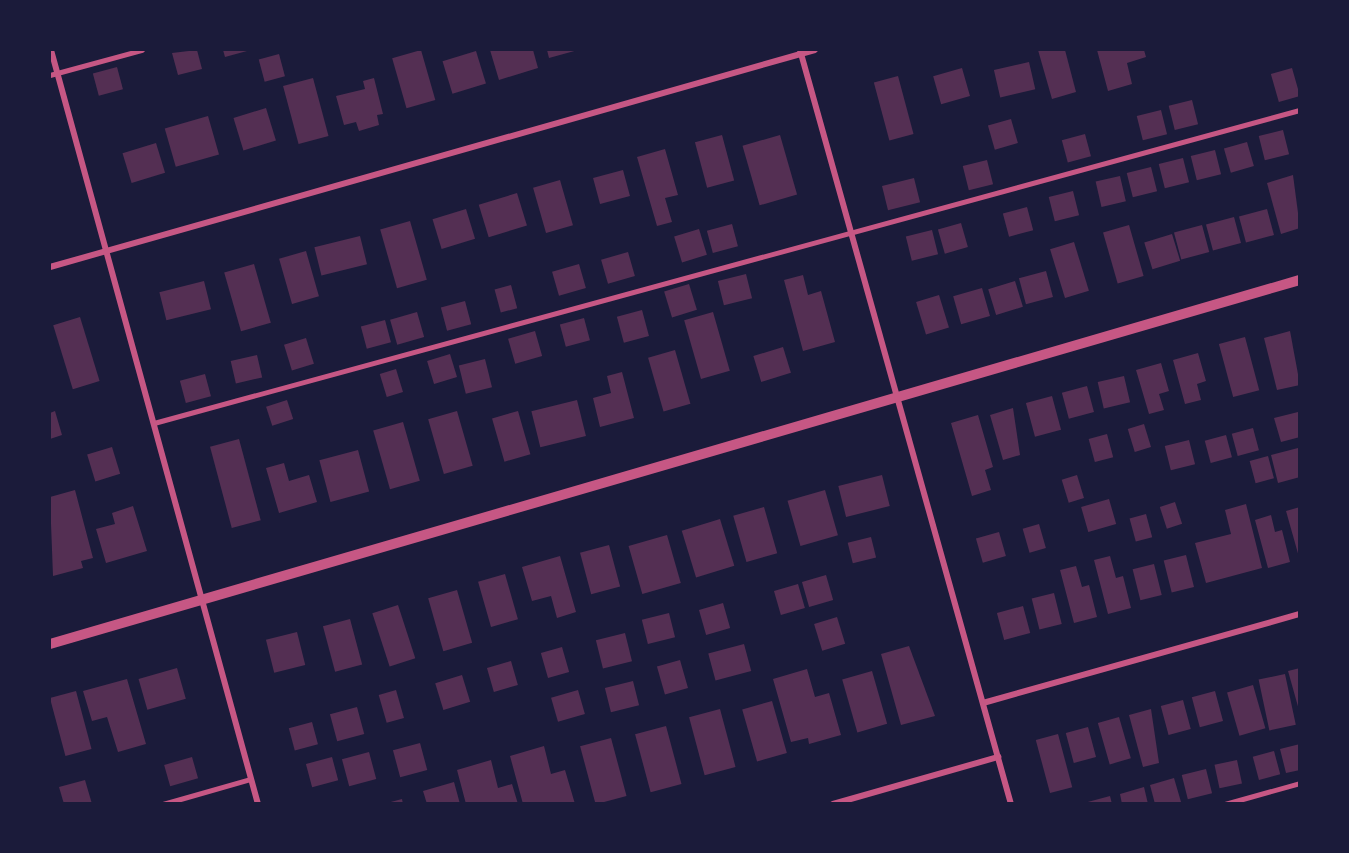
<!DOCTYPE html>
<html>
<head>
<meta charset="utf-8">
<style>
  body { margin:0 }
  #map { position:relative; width:1349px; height:853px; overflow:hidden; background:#1b1b3a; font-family:Signika,sans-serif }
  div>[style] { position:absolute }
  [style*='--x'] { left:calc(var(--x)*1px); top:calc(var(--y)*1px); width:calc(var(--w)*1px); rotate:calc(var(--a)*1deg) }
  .building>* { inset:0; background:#542f53; transform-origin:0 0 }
  .service>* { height:4.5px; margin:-2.25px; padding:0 2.25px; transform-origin:2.25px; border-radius:2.25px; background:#c65784 }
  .minor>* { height:6px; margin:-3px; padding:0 3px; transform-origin:3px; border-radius:3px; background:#c65784 }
  .tertiary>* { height:10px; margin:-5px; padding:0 5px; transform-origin:5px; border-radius:5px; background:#c65784 }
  span { translate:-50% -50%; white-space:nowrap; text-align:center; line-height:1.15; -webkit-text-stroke:6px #1b1b3a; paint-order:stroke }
  .frame { position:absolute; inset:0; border:51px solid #1b1b3a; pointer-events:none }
</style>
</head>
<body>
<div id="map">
  <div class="building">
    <div style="clip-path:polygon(197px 50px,202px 69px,178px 75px,172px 53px)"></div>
    <div style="clip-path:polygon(223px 50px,247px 50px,247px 51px,225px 57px)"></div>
    <div style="left:421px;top:50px;width:52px;height:30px;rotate:74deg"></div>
    <div style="clip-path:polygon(490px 50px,533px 50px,538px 68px,499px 80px)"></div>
    <div style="clip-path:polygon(547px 50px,578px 50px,549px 58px)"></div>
    <div style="clip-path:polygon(1038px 50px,1065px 50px,1076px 92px,1052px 99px)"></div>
    <div style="clip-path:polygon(1097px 50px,1144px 50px,1146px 57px,1127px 63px,1132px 84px,1108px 91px)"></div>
    <div style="left:476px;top:51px;width:34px;height:35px;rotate:73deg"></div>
    <div style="left:279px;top:54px;width:23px;height:21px;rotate:75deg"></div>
    <div style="left:1029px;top:62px;width:28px;height:36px;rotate:77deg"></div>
    <div style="left:117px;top:67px;width:23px;height:25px;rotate:75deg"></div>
    <div style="left:962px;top:68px;width:29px;height:30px;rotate:74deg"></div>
    <div style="left:1292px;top:68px;width:29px;height:22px;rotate:74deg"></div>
    <div style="left:898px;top:76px;width:60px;height:25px;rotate:75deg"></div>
    <div style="left:313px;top:78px;width:60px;height:31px;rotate:75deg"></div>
    <div style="clip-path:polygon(374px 78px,383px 114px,377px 115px,379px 125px,359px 131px,356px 122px,344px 125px,336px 96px,365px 89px,363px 81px)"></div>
    <div style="left:1192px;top:100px;width:25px;height:24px;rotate:76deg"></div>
    <div style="left:266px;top:108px;width:34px;height:34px;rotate:73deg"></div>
    <div style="left:1161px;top:110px;width:25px;height:25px;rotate:76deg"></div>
    <div style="left:208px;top:116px;width:40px;height:45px;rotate:74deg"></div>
    <div style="left:1011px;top:119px;width:25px;height:24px;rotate:74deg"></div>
    <div style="left:1283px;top:130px;width:25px;height:25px;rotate:76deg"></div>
    <div style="left:1085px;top:134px;width:23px;height:24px;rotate:75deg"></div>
    <div style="left:722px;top:135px;width:47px;height:28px;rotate:75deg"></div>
    <div style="left:780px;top:135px;width:62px;height:39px;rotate:74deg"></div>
    <div style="left:1247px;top:142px;width:25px;height:24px;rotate:74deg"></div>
    <div style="left:156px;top:143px;width:31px;height:35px;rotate:73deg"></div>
    <div style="clip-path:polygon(665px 149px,678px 195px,665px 198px,672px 222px,657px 226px,637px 157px)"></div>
    <div style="left:1215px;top:150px;width:25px;height:25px;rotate:76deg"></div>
    <div style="left:1183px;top:158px;width:25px;height:25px;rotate:76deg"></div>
    <div style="left:987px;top:160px;width:25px;height:25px;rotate:76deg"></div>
    <div style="left:1151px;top:167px;width:25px;height:25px;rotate:76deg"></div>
    <div style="left:623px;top:170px;width:27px;height:31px;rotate:75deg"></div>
    <div style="clip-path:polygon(1293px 175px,1300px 228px,1281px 234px,1267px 183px)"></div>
    <div style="left:1120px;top:176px;width:26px;height:25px;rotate:77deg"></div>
    <div style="left:914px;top:178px;width:25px;height:33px;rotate:76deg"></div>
    <div style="left:560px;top:180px;width:47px;height:28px;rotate:74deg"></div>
    <div style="left:1073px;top:191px;width:25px;height:25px;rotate:76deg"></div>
    <div style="left:517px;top:193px;width:34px;height:40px;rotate:73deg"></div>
    <div style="left:1027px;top:207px;width:24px;height:25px;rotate:75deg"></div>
    <div style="left:466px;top:209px;width:31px;height:35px;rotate:73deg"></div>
    <div style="left:1267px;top:209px;width:27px;height:29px;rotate:75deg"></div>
    <div style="left:1234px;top:217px;width:27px;height:29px;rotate:75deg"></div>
    <div style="left:410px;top:221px;width:61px;height:31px;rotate:74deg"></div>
    <div style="left:961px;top:223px;width:25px;height:24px;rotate:74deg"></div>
    <div style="left:732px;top:224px;width:23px;height:26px;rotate:75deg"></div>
    <div style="left:1129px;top:225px;width:53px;height:27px;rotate:74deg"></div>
    <div style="left:1202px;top:225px;width:28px;height:29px;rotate:75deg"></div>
    <div style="left:699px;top:229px;width:27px;height:26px;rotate:73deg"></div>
    <div style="left:932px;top:230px;width:25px;height:27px;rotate:76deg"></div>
    <div style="left:1172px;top:234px;width:28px;height:29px;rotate:73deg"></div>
    <div style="left:360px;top:236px;width:29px;height:47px;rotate:76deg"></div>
    <div style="left:1074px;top:242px;width:51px;height:25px;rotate:73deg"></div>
    <div style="left:306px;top:251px;width:47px;height:28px;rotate:74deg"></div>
    <div style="left:628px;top:252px;width:25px;height:28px;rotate:74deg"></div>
    <div style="left:254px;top:264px;width:61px;height:31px;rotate:74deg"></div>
    <div style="left:579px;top:264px;width:25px;height:28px;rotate:74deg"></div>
    <div style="left:1046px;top:271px;width:27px;height:28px;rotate:75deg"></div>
    <div style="left:746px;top:274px;width:25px;height:29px;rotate:76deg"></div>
    <div style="clip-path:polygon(803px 275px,808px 295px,821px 291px,835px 342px,803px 351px,784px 280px)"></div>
    <div style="left:204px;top:281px;width:29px;height:46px;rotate:76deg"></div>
    <div style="left:1015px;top:281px;width:27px;height:28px;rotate:73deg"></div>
    <div style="left:689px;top:284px;width:27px;height:26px;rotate:73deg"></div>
    <div style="left:511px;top:285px;width:24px;height:17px;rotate:75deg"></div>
    <div style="left:982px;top:288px;width:29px;height:30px;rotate:74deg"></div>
    <div style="left:939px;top:295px;width:34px;height:24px;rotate:73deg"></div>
    <div style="left:465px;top:301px;width:24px;height:25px;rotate:75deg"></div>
    <div style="left:642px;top:310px;width:27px;height:26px;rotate:75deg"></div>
    <div style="left:417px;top:312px;width:26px;height:28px;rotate:74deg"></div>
    <div style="left:713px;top:312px;width:61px;height:30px;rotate:74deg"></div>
    <div style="left:80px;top:317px;width:67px;height:28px;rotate:73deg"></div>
    <div style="left:584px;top:318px;width:23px;height:25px;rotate:75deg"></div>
    <div style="left:385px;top:320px;width:23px;height:25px;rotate:75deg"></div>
    <div style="left:535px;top:331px;width:26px;height:28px;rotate:74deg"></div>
    <div style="clip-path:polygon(1290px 331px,1300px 385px,1277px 390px,1264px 338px)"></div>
    <div style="left:1245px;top:337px;width:55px;height:27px;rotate:75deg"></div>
    <div style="left:306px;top:338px;width:27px;height:23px;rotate:73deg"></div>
    <div style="left:783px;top:347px;width:27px;height:31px;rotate:73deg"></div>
    <div style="left:675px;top:350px;width:56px;height:28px;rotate:74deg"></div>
    <div style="clip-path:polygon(1198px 353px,1206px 381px,1197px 384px,1201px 400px,1185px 404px,1173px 360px)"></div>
    <div style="left:450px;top:354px;width:24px;height:24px;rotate:73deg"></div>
    <div style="left:257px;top:355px;width:23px;height:27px;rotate:77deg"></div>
    <div style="left:485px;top:359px;width:29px;height:27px;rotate:76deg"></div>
    <div style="clip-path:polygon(1161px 363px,1169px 391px,1159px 394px,1164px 410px,1149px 414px,1136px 370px)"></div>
    <div style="left:396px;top:369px;width:24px;height:17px;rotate:73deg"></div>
    <div style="clip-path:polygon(622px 372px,634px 418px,600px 427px,593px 398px,611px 393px,607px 376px)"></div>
    <div style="left:205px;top:374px;width:23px;height:26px;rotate:75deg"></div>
    <div style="left:1124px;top:376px;width:27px;height:27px;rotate:77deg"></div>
    <div style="left:1087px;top:386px;width:27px;height:26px;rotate:75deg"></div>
    <div style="left:1052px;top:396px;width:35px;height:27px;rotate:75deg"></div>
    <div style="left:287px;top:400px;width:20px;height:22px;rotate:72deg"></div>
    <div style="left:577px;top:400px;width:37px;height:47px;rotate:76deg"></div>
    <div style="clip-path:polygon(1013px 408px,1020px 455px,1003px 460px,990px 415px)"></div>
    <div style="clip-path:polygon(55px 411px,62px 435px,50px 439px,50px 413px)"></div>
    <div style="left:457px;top:411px;width:57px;height:30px;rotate:74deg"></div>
    <div style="left:518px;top:411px;width:45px;height:27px;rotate:74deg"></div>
    <div style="clip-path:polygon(1298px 412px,1300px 437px,1281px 442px,1274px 418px)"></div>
    <div style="clip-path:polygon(978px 415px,993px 467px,985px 470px,991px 490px,972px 496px,951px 423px)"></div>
    <div style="left:403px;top:422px;width:61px;height:31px;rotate:74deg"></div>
    <div style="left:1144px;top:424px;width:24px;height:17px;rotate:73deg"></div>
    <div style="left:1253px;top:428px;width:23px;height:22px;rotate:75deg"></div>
    <div style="left:1107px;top:434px;width:24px;height:19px;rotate:75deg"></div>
    <div style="left:1226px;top:435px;width:23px;height:22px;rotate:75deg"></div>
    <div style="left:239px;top:439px;width:84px;height:30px;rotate:75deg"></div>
    <div style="left:1189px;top:440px;width:25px;height:25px;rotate:76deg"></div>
    <div style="left:112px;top:447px;width:28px;height:26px;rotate:73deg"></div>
    <div style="clip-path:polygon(1298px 448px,1300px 477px,1278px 483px,1271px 455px)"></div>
    <div style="left:358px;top:450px;width:43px;height:40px;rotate:75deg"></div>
    <div style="left:1268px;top:456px;width:23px;height:19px;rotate:75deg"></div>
    <div style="clip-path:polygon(284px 463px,289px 481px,309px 475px,317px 502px,279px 513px,266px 468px)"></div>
    <div style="left:882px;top:475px;width:32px;height:45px;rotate:76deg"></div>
    <div style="left:1077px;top:475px;width:24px;height:16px;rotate:73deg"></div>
    <div style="clip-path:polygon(75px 490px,93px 558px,81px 561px,83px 568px,53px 576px,50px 497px)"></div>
    <div style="left:825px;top:490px;width:47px;height:39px;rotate:74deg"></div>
    <div style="left:1109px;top:499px;width:26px;height:29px;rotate:74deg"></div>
    <div style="left:1175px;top:502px;width:23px;height:16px;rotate:72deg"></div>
    <div style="clip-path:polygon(1246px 504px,1262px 568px,1206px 583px,1195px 543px,1231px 534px,1225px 510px)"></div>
    <div style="clip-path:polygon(133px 506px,147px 551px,106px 563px,96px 529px,115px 524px,112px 513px)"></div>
    <div style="left:764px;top:507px;width:48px;height:32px;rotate:74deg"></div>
    <div style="clip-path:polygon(1300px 507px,1300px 557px,1299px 557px,1286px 511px)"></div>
    <div style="left:1146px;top:514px;width:24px;height:17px;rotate:75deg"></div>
    <div style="clip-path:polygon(1271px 515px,1275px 532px,1282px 530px,1290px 562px,1268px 568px,1255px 520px)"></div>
    <div style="left:720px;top:519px;width:49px;height:40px;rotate:73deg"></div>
    <div style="left:1039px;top:524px;width:25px;height:17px;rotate:74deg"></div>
    <div style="left:999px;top:532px;width:25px;height:24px;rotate:74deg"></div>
    <div style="left:667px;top:535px;width:50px;height:40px;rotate:74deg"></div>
    <div style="left:871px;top:537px;width:21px;height:24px;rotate:76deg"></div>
    <div style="left:609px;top:545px;width:43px;height:30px;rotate:75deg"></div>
    <div style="left:1186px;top:555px;width:33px;height:23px;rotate:76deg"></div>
    <div style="clip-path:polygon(560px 556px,576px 612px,557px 618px,551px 596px,532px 601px,522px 567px)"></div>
    <div style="clip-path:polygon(1110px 556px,1116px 578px,1123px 576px,1131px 608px,1108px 614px,1094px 560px)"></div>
    <div style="left:1154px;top:564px;width:32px;height:22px;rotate:76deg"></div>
    <div style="clip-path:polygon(1076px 566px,1082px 587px,1089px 585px,1097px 617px,1074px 623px,1060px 570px)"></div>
    <div style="left:505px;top:574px;width:47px;height:28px;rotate:74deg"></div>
    <div style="left:826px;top:575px;width:26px;height:25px;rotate:74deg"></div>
    <div style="left:798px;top:584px;width:25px;height:25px;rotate:74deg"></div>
    <div style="left:457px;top:590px;width:55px;height:30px;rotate:74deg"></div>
    <div style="left:1054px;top:593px;width:32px;height:23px;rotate:76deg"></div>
    <div style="left:723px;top:603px;width:26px;height:25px;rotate:74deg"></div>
    <div style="left:398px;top:605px;width:56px;height:27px;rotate:72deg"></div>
    <div style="left:1023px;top:606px;width:28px;height:27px;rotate:75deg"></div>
    <div style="left:669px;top:613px;width:25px;height:28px;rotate:76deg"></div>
    <div style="left:837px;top:617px;width:28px;height:24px;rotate:73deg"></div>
    <div style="left:350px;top:619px;width:47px;height:28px;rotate:75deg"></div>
    <div style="left:297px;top:632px;width:34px;height:32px;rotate:76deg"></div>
    <div style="left:625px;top:633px;width:29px;height:30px;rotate:76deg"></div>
    <div style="left:744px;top:644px;width:28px;height:37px;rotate:75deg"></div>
    <div style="clip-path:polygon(909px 646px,935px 716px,901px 725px,881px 654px)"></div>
    <div style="left:562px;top:647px;width:26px;height:22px;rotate:74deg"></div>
    <div style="left:680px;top:660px;width:29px;height:24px;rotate:74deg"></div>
    <div style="left:511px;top:661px;width:25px;height:25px;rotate:74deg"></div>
    <div style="left:177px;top:668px;width:32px;height:40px;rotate:74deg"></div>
    <div style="clip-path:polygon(1300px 668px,1300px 710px,1299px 710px,1288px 671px)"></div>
    <div style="clip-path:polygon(807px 669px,815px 697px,829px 693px,841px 735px,809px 744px,808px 738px,791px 742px,773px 679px)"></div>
    <div style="left:872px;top:671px;width:55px;height:31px;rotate:74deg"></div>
    <div style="left:1285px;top:674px;width:52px;height:27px;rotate:78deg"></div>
    <div style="left:462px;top:675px;width:28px;height:28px;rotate:73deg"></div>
    <div style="clip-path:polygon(127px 679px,146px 744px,118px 752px,107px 717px,92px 721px,83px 691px)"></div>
    <div style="left:633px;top:681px;width:25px;height:29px;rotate:76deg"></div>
    <div style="left:1253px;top:685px;width:45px;height:27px;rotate:74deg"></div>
    <div style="left:396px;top:690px;width:29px;height:18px;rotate:74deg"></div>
    <div style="left:578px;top:690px;width:25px;height:28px;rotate:74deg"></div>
    <div style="left:76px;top:691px;width:60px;height:27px;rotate:75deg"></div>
    <div style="left:1215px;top:691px;width:31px;height:24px;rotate:75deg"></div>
    <div style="left:1183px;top:700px;width:30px;height:23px;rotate:75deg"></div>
    <div style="left:772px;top:701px;width:54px;height:31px;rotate:74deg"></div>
    <div style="left:357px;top:707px;width:28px;height:28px;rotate:75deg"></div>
    <div style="left:720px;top:709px;width:60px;height:32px;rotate:75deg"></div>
    <div style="clip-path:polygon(1151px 709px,1159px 763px,1143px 767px,1129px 715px)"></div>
    <div style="left:1119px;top:717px;width:43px;height:22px;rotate:74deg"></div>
    <div style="left:312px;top:722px;width:23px;height:24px;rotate:75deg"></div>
    <div style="left:666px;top:726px;width:60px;height:32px;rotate:75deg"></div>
    <div style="left:1088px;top:727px;width:31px;height:23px;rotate:75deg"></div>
    <div style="left:1058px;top:734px;width:55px;height:23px;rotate:75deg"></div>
    <div style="left:611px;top:738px;width:60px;height:32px;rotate:75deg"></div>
    <div style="left:420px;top:743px;width:28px;height:28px;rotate:75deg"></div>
    <div style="clip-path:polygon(1300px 744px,1300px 770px,1286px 773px,1280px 749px)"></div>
    <div style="clip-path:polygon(544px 746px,551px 774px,565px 770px,575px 804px,523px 804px,510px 756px)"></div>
    <div style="left:1274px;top:751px;width:24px;height:22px;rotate:75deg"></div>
    <div style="left:369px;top:752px;width:28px;height:28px;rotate:75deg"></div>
    <div style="left:192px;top:757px;width:22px;height:29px;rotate:74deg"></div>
    <div style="left:332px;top:757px;width:24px;height:27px;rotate:75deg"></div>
    <div style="clip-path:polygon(491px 760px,498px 788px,512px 784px,518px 804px,466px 804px,457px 770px)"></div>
    <div style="left:1237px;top:760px;width:24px;height:23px;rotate:78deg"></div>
    <div style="left:1206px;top:769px;width:25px;height:25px;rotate:76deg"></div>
    <div style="clip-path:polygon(1174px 778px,1181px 802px,1155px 804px,1150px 785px)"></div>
    <div style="clip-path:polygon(85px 780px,92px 804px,64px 804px,59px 787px)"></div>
    <div style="clip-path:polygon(454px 782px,460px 804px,427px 804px,423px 791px)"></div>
    <div style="clip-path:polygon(1144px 787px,1148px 804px,1122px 804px,1120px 794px)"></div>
    <div style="clip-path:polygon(1110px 796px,1112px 804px,1084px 804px,1084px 803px)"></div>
    <div style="clip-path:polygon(402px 799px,403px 804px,387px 804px,387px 803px)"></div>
  </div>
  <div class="service">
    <div style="--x:50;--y:75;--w:95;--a:-15.2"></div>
    <div style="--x:154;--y:423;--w:1188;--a:-15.28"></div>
    <div style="--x:163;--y:804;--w:91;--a:-15.9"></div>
    <div style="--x:1225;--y:804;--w:78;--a:-15.6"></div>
  </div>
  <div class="minor">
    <div style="--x:51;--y:50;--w:782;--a:74.65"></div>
    <div style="--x:800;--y:50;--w:783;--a:74.37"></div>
    <div style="--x:50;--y:267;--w:795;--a:-15.84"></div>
    <div style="--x:983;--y:703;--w:329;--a:-15.7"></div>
    <div style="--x:833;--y:804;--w:172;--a:-15.9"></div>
  </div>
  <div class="tertiary">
    <div style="--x:50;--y:644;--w:1302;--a:-16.24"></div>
  </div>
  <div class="frame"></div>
</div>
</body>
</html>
